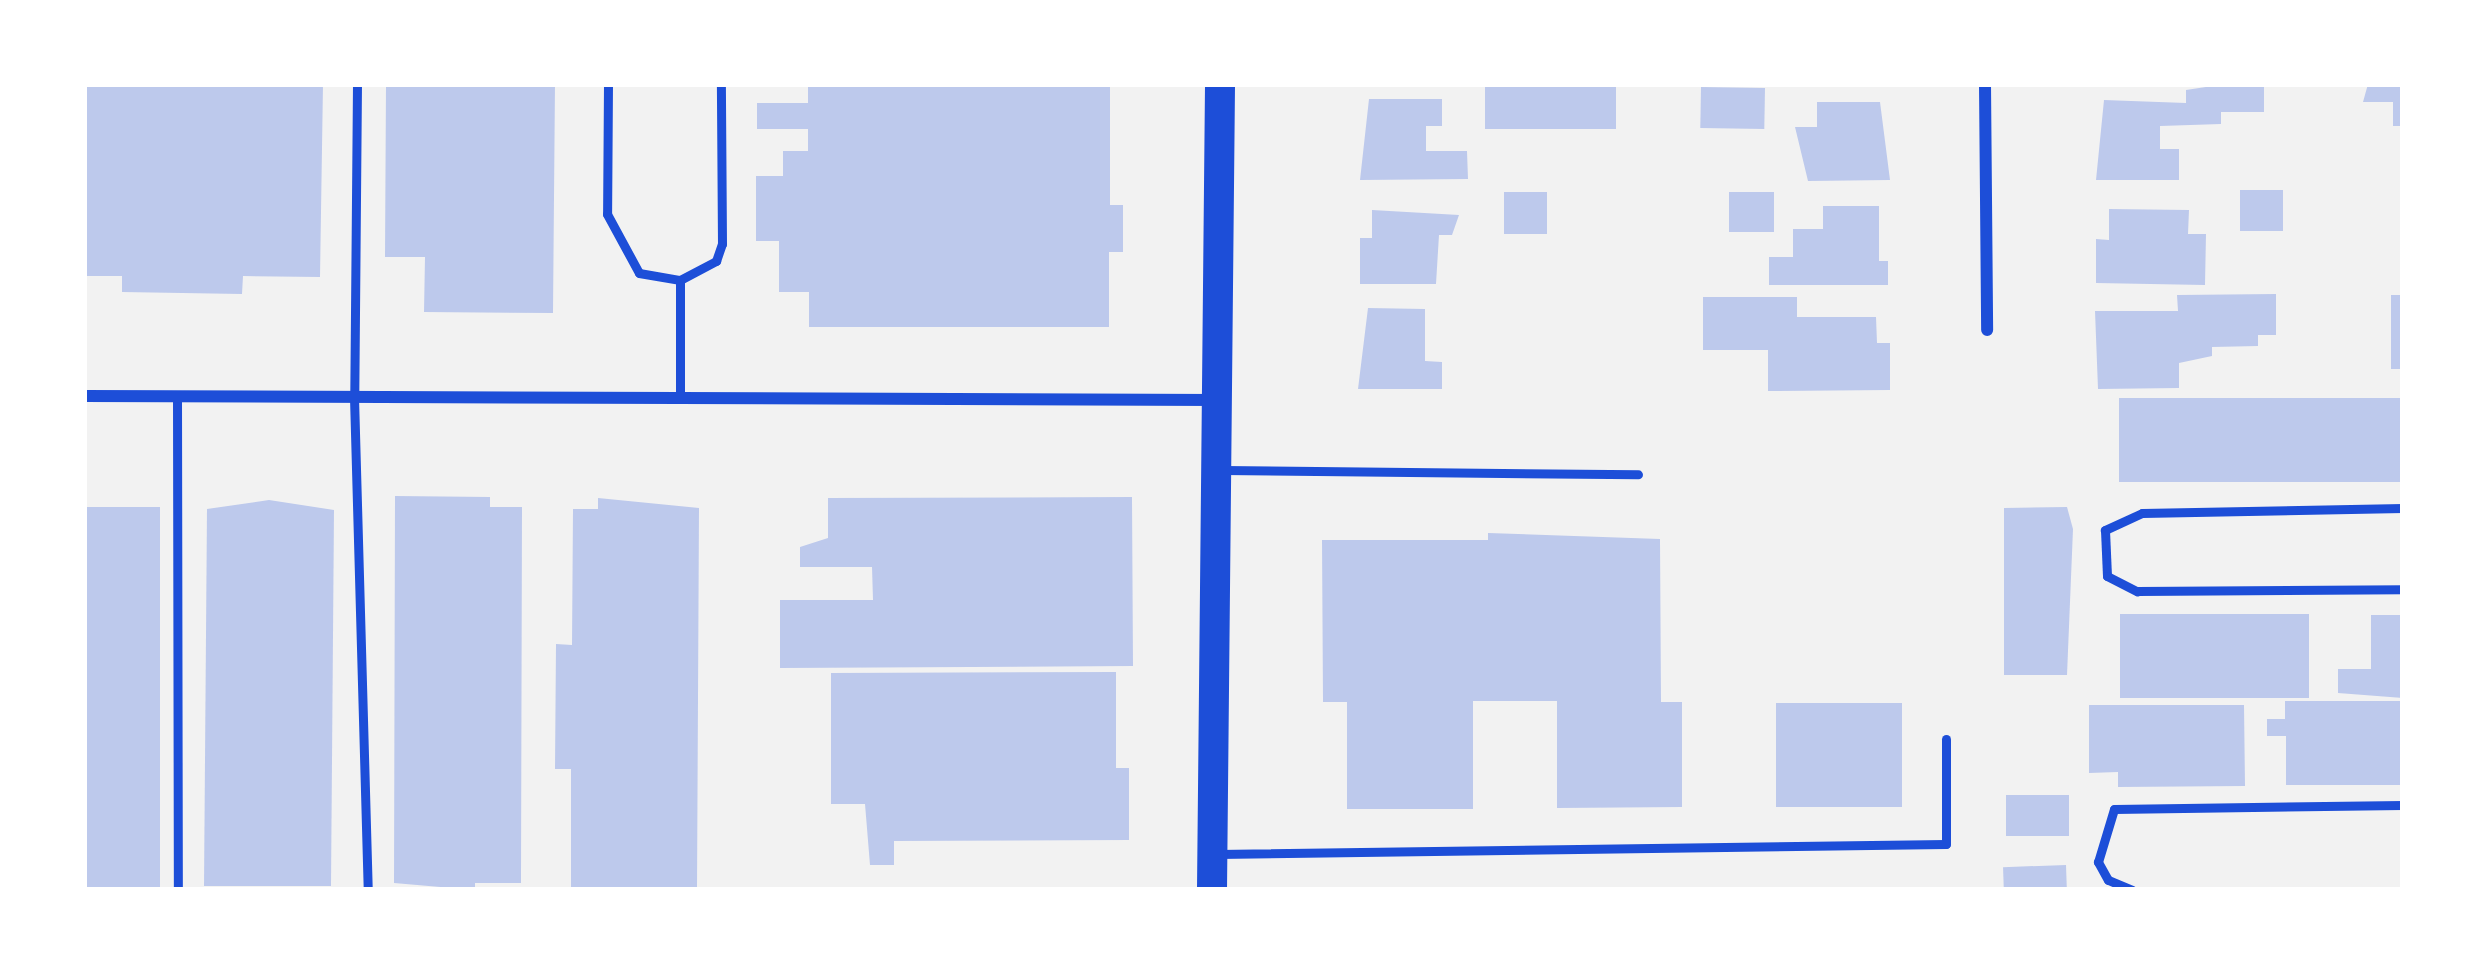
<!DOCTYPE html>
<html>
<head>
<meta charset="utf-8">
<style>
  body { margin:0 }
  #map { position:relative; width:2487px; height:974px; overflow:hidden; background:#f2f2f2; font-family:"IBM Plex Serif",serif }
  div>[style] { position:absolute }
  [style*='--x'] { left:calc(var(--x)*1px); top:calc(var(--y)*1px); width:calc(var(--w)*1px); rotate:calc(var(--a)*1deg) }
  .building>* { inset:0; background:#bdc9ec; transform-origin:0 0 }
  .service>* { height:9px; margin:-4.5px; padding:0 4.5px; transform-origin:4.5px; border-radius:4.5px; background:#1d4ed8 }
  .minor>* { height:12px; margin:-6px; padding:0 6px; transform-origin:6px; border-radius:6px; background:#1d4ed8 }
  .primary>* { height:30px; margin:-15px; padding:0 15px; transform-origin:15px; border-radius:15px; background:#1d4ed8 }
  span { translate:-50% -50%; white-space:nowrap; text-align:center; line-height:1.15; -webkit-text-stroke:10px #fff; paint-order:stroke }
  .frame { position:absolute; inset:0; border:87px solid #fff; pointer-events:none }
</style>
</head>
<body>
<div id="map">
  <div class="building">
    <div style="clip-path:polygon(84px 84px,323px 84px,320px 277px,243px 276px,242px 294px,122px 292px,122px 276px,84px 276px)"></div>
    <div style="clip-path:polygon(386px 84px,555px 84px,553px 313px,424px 312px,425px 257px,385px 257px)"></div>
    <div style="clip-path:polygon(808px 84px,1110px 84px,1110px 205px,1123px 205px,1123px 252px,1109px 252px,1109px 327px,809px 327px,809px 292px,779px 292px,779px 241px,756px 241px,756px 176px,783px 176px,783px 151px,808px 151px,808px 129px,757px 129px,757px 103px,808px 103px)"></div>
    <div style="clip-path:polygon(2368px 84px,2403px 84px,2403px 126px,2393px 126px,2393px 102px,2363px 102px)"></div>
    <div style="clip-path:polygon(2219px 85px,2264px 85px,2264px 112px,2221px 112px,2221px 124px,2160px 126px,2160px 149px,2179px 149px,2179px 180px,2096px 180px,2104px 100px,2186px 103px,2186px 90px)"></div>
    <div style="left:1485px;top:87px;width:131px;height:42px"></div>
    <div style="left:1765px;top:88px;width:41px;height:64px;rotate:91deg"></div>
    <div style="clip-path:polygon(1369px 99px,1442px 99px,1442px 126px,1426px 126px,1426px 151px,1467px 151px,1468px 179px,1360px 180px)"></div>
    <div style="clip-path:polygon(1817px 102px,1880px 102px,1890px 180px,1808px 181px,1795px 127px,1817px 127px)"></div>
    <div style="left:2240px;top:190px;width:43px;height:41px"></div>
    <div style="left:1504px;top:192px;width:43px;height:42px"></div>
    <div style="left:1774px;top:192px;width:40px;height:45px;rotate:90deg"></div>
    <div style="clip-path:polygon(1823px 206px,1879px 206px,1879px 261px,1888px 261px,1888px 285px,1769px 285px,1769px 257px,1793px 257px,1793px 229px,1823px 229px)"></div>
    <div style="clip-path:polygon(2109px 209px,2189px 210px,2188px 234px,2206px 234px,2205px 285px,2096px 283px,2096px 239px,2109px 240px)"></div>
    <div style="clip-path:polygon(1372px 210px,1459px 215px,1452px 235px,1439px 235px,1436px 284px,1360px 284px,1360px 238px,1372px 238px)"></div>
    <div style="clip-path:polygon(2276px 294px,2276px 335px,2258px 335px,2258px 346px,2212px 347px,2212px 356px,2179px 363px,2179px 388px,2098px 389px,2095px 311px,2178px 311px,2177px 295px)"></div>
    <div style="left:2391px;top:295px;width:12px;height:74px"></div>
    <div style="clip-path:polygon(1703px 297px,1797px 297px,1797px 317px,1876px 317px,1877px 343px,1890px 343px,1890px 390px,1768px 391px,1768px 350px,1703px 350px)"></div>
    <div style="clip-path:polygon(1368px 308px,1425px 309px,1425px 361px,1442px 362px,1442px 389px,1358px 389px)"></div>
    <div style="left:2403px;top:398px;width:84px;height:284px;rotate:90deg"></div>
    <div style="clip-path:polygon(395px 496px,490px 497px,490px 507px,522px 507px,521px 883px,475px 883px,475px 890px,394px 883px)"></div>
    <div style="clip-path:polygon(1132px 497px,1133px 666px,780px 668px,780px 600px,873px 600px,872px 567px,800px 567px,800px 547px,828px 538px,828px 498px)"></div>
    <div style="clip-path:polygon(598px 498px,699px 508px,697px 890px,571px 890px,571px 769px,555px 769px,556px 644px,572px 645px,573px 509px,598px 509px)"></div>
    <div style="clip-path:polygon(269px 500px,334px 510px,331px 886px,204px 886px,207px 509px)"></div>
    <div style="left:84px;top:507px;width:76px;height:383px"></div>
    <div style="clip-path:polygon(2067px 507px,2073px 529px,2067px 675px,2004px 675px,2004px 508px)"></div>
    <div style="clip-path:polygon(1488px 533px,1660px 539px,1661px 702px,1682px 702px,1682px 807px,1557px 808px,1557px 701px,1473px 701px,1473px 809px,1347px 809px,1347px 702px,1323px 702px,1322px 540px,1488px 540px)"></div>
    <div style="left:2120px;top:614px;width:189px;height:84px"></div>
    <div style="clip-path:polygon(2371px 615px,2403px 615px,2403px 698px,2338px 693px,2338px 669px,2371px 669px)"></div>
    <div style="clip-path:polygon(1116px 672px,1116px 768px,1129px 768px,1129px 840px,894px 841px,894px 865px,870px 865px,865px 804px,831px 804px,831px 673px)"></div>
    <div style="clip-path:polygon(2285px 701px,2403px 701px,2403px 785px,2286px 785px,2286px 736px,2267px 736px,2267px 719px,2285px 719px)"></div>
    <div style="left:1902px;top:703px;width:104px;height:126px;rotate:90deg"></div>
    <div style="clip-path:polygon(2089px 705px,2244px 705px,2245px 786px,2118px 787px,2118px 772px,2089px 773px)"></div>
    <div style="left:2006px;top:795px;width:63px;height:41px"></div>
    <div style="left:2066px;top:865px;width:25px;height:63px;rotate:88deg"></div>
  </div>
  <div class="service">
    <div style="--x:357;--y:84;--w:313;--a:90.5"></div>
    <div style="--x:354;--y:397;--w:493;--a:88.4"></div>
    <div style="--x:608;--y:84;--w:130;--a:90.4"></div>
    <div style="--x:607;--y:214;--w:67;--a:61.5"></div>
    <div style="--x:639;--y:273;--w:42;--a:9.7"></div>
    <div style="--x:680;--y:280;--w:41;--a:-27.8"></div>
    <div style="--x:716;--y:261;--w:18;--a:-71"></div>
    <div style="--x:722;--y:244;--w:160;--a:-90.4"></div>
    <div style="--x:680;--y:280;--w:117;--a:90"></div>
    <div style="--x:177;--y:396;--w:494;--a:89.9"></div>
    <div style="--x:1223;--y:470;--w:415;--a:0.6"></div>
    <div style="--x:2403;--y:508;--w:261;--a:178.9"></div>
    <div style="--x:2142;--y:513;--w:41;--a:155.3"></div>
    <div style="--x:2105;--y:530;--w:46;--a:87.5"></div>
    <div style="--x:2107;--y:576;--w:34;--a:27"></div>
    <div style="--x:2137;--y:591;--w:266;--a:-0.4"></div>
    <div style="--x:1218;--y:854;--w:728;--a:-0.79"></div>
    <div style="--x:1946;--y:844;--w:105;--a:-90"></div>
    <div style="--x:2132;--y:890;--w:26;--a:-157"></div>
    <div style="--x:2108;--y:880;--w:21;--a:-119"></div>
    <div style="--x:2098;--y:862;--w:55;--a:-73.2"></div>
    <div style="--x:2114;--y:809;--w:289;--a:-0.8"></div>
  </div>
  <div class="minor">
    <div style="--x:1985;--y:84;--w:246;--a:89.5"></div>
    <div style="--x:84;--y:396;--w:1133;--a:0.2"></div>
  </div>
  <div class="primary">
    <div style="--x:1212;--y:890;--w:806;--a:-89.43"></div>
  </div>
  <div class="frame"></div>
</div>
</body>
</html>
